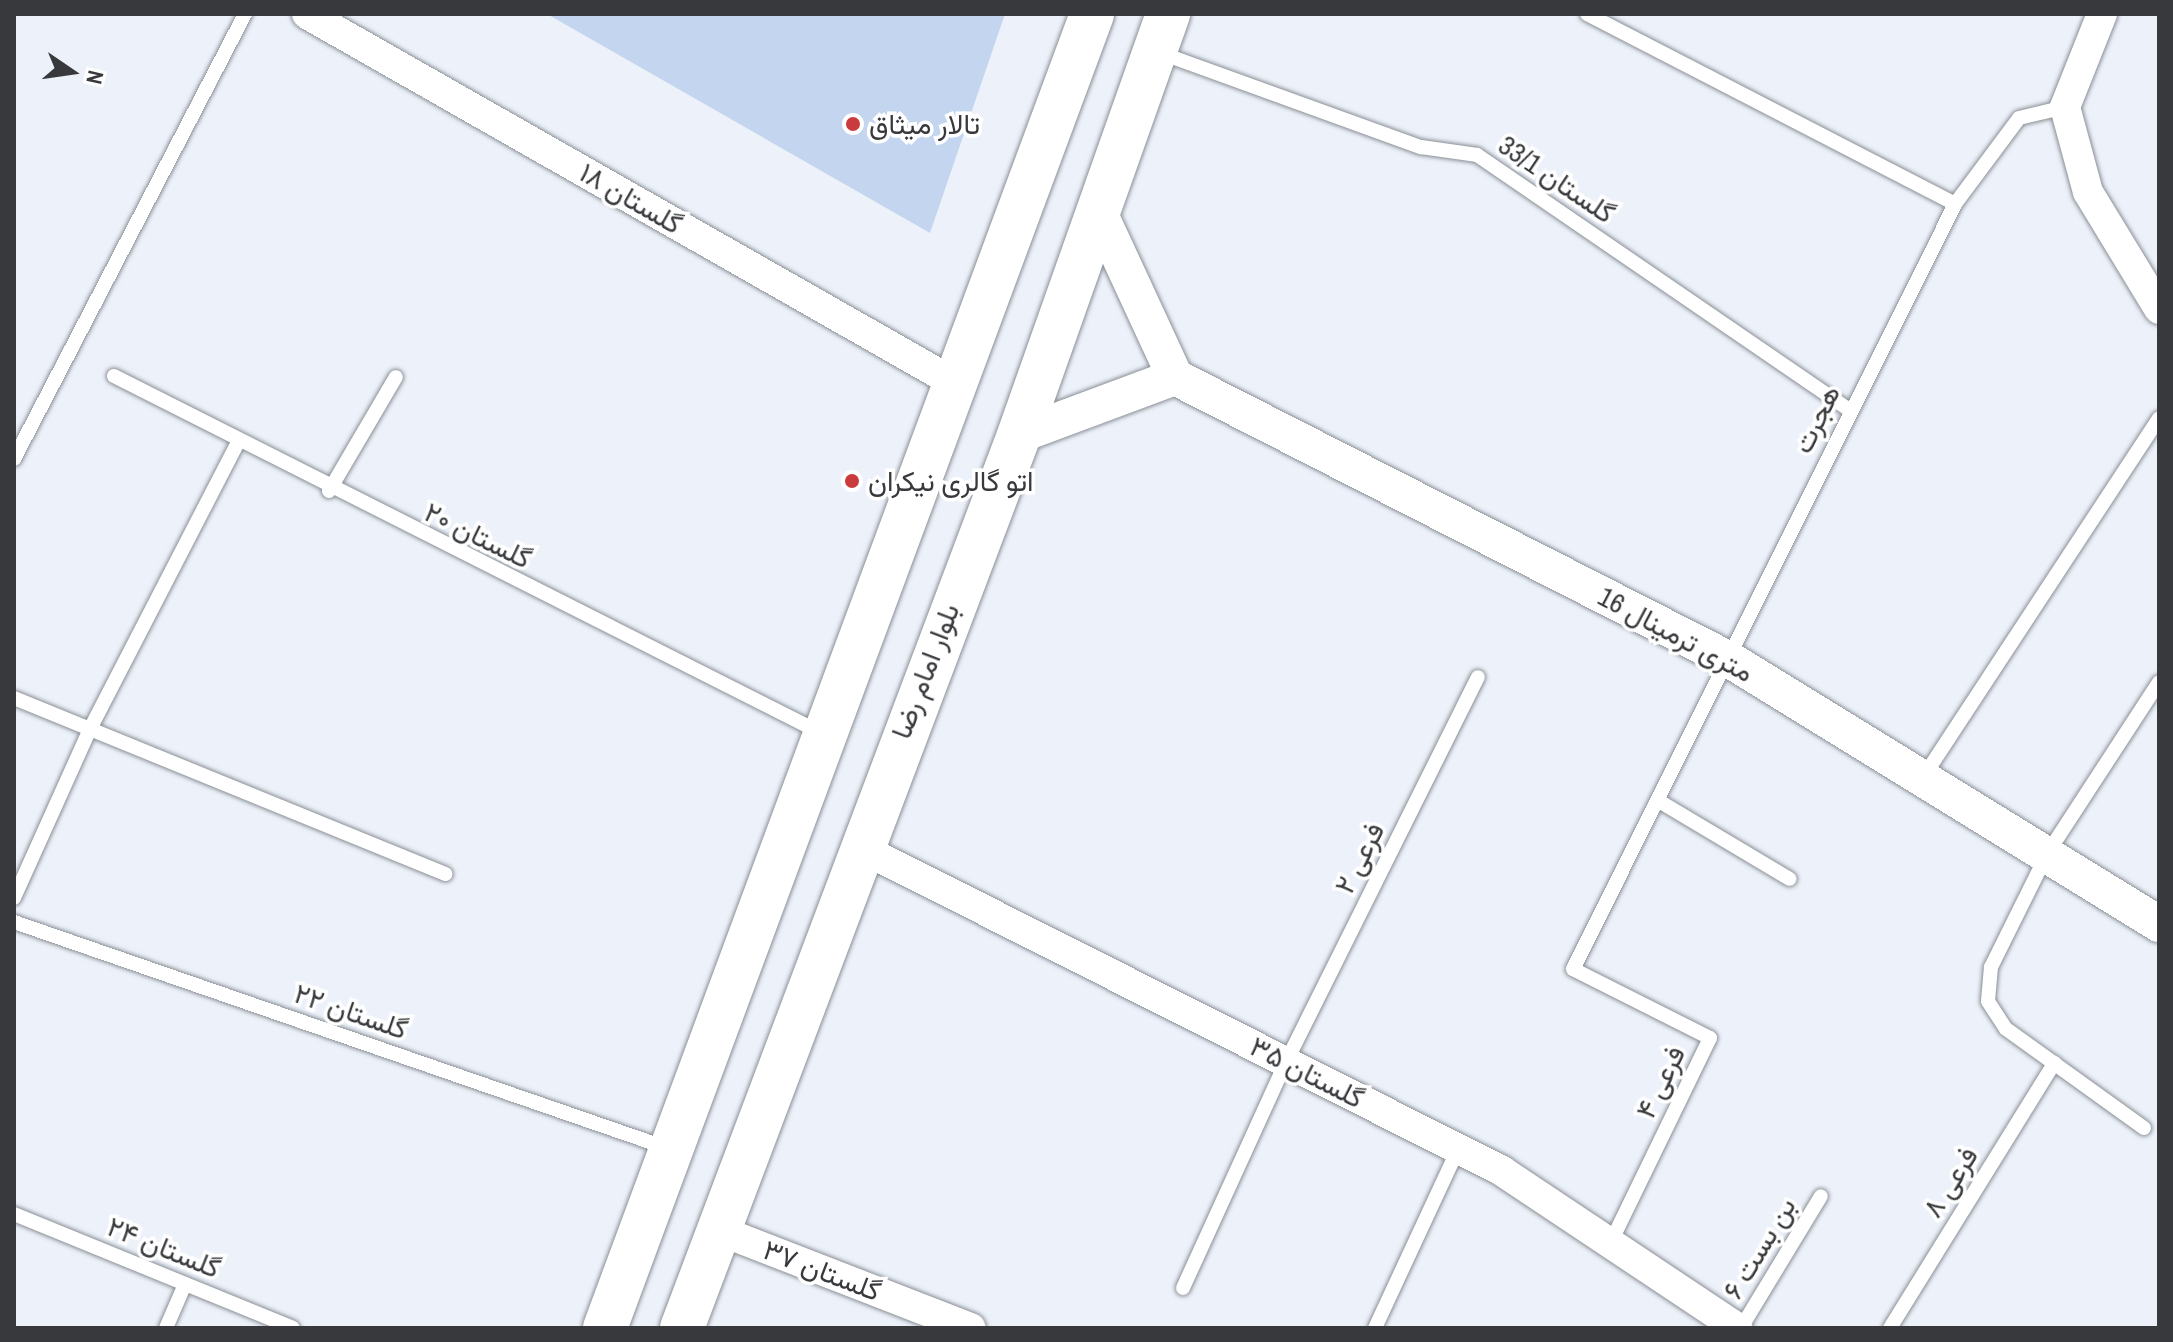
<!DOCTYPE html>
<html>
<head>
<meta charset="utf-8">
<style>
  body { margin:0 }
  #map { position:relative; width:2173px; height:1342px; overflow:hidden; background:#edf2fa; font-family:"Archivo Narrow",Vazirmatn,sans-serif }
  div>[style] { position:absolute }
  [style*='--x'] { left:calc(var(--x)*1px); top:calc(var(--y)*1px); width:calc(var(--w)*1px); rotate:calc(var(--a)*1deg) }
  .building>* { inset:0; background:#c4d5f0 }
  .roads { filter:drop-shadow(0 0 2px #8a8f96) drop-shadow(0 0 2px #8a8f96) }
  .service>* { height:14px; margin:-7px; padding:0 7px; transform-origin:7px; border-radius:7px; background:#fff }
  .minor>* { height:30px; margin:-15px; padding:0 15px; transform-origin:15px; border-radius:15px; background:#fff }
  .tertiary>* { height:36px; margin:-18px; padding:0 18px; transform-origin:18px; border-radius:18px; background:#fff }
  .primary>* { height:44px; margin:-22px; padding:0 22px; transform-origin:22px; border-radius:22px; background:#fff }
  .dots>* { width:22px; height:22px; translate:-50% -50%; box-sizing:border-box; border:4px solid #fff; border-radius:50% }
  span { translate:-50% -50%; white-space:nowrap; text-align:center; line-height:1.15; -webkit-text-stroke:7px #fff; paint-order:stroke }
  .poi-label { font-size:28px; color:#38393c }
  .left { translate:0 -50%; text-align:left }
  .street-label { font-size:28px; color:#38393c }
  .frame { position:absolute; inset:0; border:16px solid #38393c; pointer-events:none }
  .north { position:absolute; left:32px; top:32px; width:80px; height:80px; -webkit-text-stroke:6px #fff; paint-order:stroke; rotate:103deg; font-size:22px; font-weight:700; line-height:32px; text-align:center; color:#38393c }
  .north::after { content:''; display:block; margin:auto; width:28px; height:36px; background:#38393c; clip-path:polygon(50% 0,100% 100%,50% 72%,0 100%) }
</style>
</head>
<body>
<div id="map">
  <div class="building">
    <div style="clip-path:polygon(547px 14px,1005px 14px,930px 233px)"></div>
  </div>
  <div class="roads">
    <div class="service">
      <div style="--x:1587;--y:14;--w:414;--a:27.3"></div>
      <div style="--x:1158;--y:52;--w:280;--a:19.9"></div>
      <div style="--x:1421;--y:147;--w:57;--a:8.1"></div>
      <div style="--x:1477;--y:155;--w:451;--a:34.4"></div>
      <div style="--x:114;--y:376;--w:790;--a:26.79"></div>
      <div style="--x:14;--y:459;--w:501;--a:-62.57"></div>
      <div style="--x:329;--y:491;--w:132;--a:-59.6"></div>
      <div style="--x:14;--y:698;--w:466;--a:22.2"></div>
      <div style="--x:1924;--y:776;--w:428;--a:-56.7"></div>
      <div style="--x:1659;--y:801;--w:152;--a:30.8"></div>
      <div style="--x:14;--y:898;--w:185;--a:-65.8"></div>
      <div style="--x:90;--y:729;--w:323;--a:-62.7"></div>
      <div style="--x:14;--y:922;--w:691;--a:19.09"></div>
      <div style="--x:2144;--y:1128;--w:170;--a:-144.3"></div>
      <div style="--x:2006;--y:1029;--w:33;--a:-123"></div>
      <div style="--x:1988;--y:1001;--w:34;--a:-85"></div>
      <div style="--x:1991;--y:967;--w:126;--a:-63.6"></div>
      <div style="--x:2047;--y:854;--w:205;--a:-56.9"></div>
      <div style="--x:14;--y:1214;--w:301;--a:22.2"></div>
      <div style="--x:1610;--y:1244;--w:229;--a:-64.1"></div>
      <div style="--x:1710;--y:1038;--w:153;--a:-153.3"></div>
      <div style="--x:1573;--y:969;--w:855;--a:-63.46"></div>
      <div style="--x:1955;--y:204;--w:107;--a:-53.3"></div>
      <div style="--x:2019;--y:118;--w:47;--a:-13.4"></div>
      <div style="--x:1183;--y:1288;--w:248;--a:-65.5"></div>
      <div style="--x:1286;--y:1062;--w:430;--a:-63.5"></div>
      <div style="--x:166;--y:1328;--w:48;--a:-66.6"></div>
      <div style="--x:1375;--y:1328;--w:197;--a:-65.1"></div>
      <div style="--x:1741;--y:1328;--w:154;--a:-58.8"></div>
      <div style="--x:1890;--y:1328;--w:312;--a:-58.2"></div>
    </div>
    <div class="minor">
      <div style="--x:307;--y:14;--w:746;--a:29.66"></div>
      <div style="--x:2102;--y:14;--w:100;--a:111.7"></div>
      <div style="--x:2065;--y:107;--w:88;--a:74.9"></div>
      <div style="--x:2088;--y:192;--w:137;--a:58.7"></div>
      <div style="--x:859;--y:847;--w:720;--a:26.74"></div>
      <div style="--x:1502;--y:1171;--w:283;--a:33.7"></div>
      <div style="--x:718;--y:1230;--w:271;--a:21.2"></div>
    </div>
    <div class="tertiary">
      <div style="--x:1097;--y:208;--w:186;--a:65.2"></div>
      <div style="--x:1175;--y:377;--w:623;--a:27.02"></div>
      <div style="--x:1730;--y:660;--w:504;--a:31.61"></div>
      <div style="--x:1019;--y:435;--w:166;--a:-20.4"></div>
    </div>
    <div class="primary">
      <div style="--x:605;--y:1328;--w:1401;--a:-69.66"></div>
      <div style="--x:682;--y:1328;--w:954;--a:-69.32"></div>
      <div style="--x:1019;--y:435;--w:447;--a:-70.5"></div>
    </div>
  </div>
  <div class="dots">
    <div style="left:853px;top:124px;background:#ca3b3e"></div>
    <div style="left:852px;top:481px;background:#ca3b3e"></div>
  </div>
  <div class="poi-label">
    <span class="left" style="left:869px;top:124px">تالار میثاق</span>
    <span class="left" style="left:868px;top:481px">اتو گالری نیکران</span>
  </div>
  <div class="street-label">
    <span style="left:1557px;top:179px;rotate:34deg">گلستان 33/1</span>
    <span style="left:631px;top:198px;rotate:30deg">گلستان ۱۸</span>
    <span style="left:1816px;top:419px;rotate:-64deg">هجرت</span>
    <span style="left:478px;top:535px;rotate:26deg">گلستان ۲۰</span>
    <span style="left:1676px;top:634px;rotate:28deg">16 متری ترمینال</span>
    <span style="left:925px;top:671px;rotate:-69deg">بلوار امام رضا</span>
    <span style="left:1359px;top:858px;rotate:-63deg">فرعی ۲</span>
    <span style="left:351px;top:1011px;rotate:19deg">گلستان ۲۲</span>
    <span style="left:1307px;top:1072px;rotate:27deg">گلستان ۳۵</span>
    <span style="left:1660px;top:1082px;rotate:-64deg">فرعی ۴</span>
    <span style="left:1950px;top:1182px;rotate:-58deg">فرعی ۸</span>
    <span style="left:164px;top:1247px;rotate:22deg">گلستان ۲۴</span>
    <span style="left:1759px;top:1248px;rotate:-59deg">بن بست ۶</span>
    <span style="left:822px;top:1270px;rotate:21deg">گلستان ۳۷</span>
  </div>
  <div class="frame"></div>
  <div class="north">N</div>
</div>
</body>
</html>
